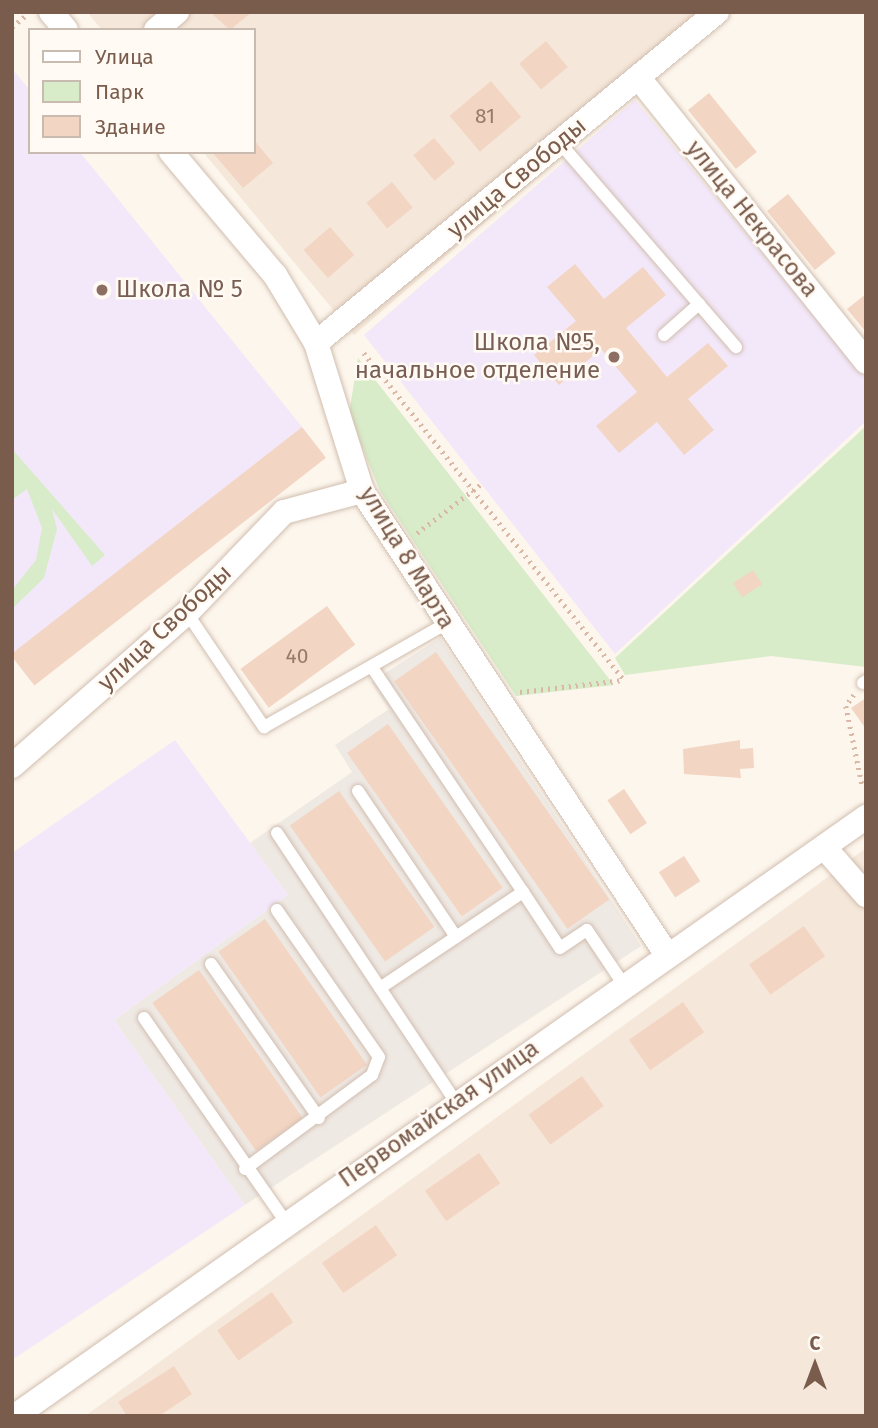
<!DOCTYPE html>
<html>
<head>
<meta charset="utf-8">
<style>
  body { margin:0 }
  #map { position:relative; width:878px; height:1428px; overflow:hidden; background:#fdf6ec; font-family:"Fira Sans",sans-serif }
  div>[style] { position:absolute }
  [style*='--x'] { left:calc(var(--x)*1px); top:calc(var(--y)*1px); width:calc(var(--w)*1px); rotate:calc(var(--a)*1deg) }
  .residential>* { inset:0; background:#f5e8da }
  .industrial>* { inset:0; background:#efe9e4 }
  .education>* { inset:0; background:#f3e8fa }
  .green>* { inset:0; background:#d8ecc9 }
  .building>* { inset:0; background:#f3d5c3; transform-origin:0 0 }
  .path>* { height:4.5px; margin-top:-2.25px; transform-origin:0; background:repeating-linear-gradient(90deg,#d9b8a5 0 2px,transparent 0 7px) }
  .roads { filter:drop-shadow(0 0 2px #d1beb0) drop-shadow(0 0 2px #d1beb0) }
  .service>* { height:12px; margin:-6px; padding:0 6px; transform-origin:6px; border-radius:6px; background:#fff }
  .minor>* { height:24px; margin:-12px; padding:0 12px; transform-origin:12px; border-radius:12px; background:#fff }
  .dots>* { width:19px; height:19px; translate:-50% -50%; box-sizing:border-box; border:4px solid #fffaf3; border-radius:50% }
  span { translate:-50% -50%; white-space:nowrap; text-align:center; line-height:1.15; -webkit-text-stroke:5px #fffaf3; paint-order:stroke }
  .number-label { font-size:21px; color:#987a6a }
  .number-label span { -webkit-text-stroke-width:0 }
  .street-label { font-size:24px; color:#7a5c4d }
  .education-label { font-size:24px; color:#785e54 }
  .left { translate:0 -50%; text-align:left }
  .right { translate:-100% -50%; text-align:right }
  .frame { position:absolute; inset:0; border:14px solid #7a5c4d; pointer-events:none }
  .legend { position:absolute; left:28px; top:28px; width:228px; height:126px; box-sizing:border-box; background:#fffaf3; border:2px solid #cabbb1; margin:0; padding:9px 12px; list-style:none; font-size:21px; color:#7a5c4d }
  .legend li { display:flex; align-items:center; gap:14px; height:35px }
  .legend b { width:35px; border:2px solid #cabbb1 }
  .north { position:absolute; left:780px; top:1330px; width:70px; height:70px; -webkit-text-stroke:5px #fffaf3; paint-order:stroke; rotate:0deg; font-size:19px; font-weight:700; line-height:28px; text-align:center; color:#7a5c4d }
  .north::after { content:''; display:block; margin:auto; width:24px; height:32px; background:#7a5c4d; clip-path:polygon(50% 0,100% 100%,50% 72%,0 100%) }
</style>
</head>
<body>
<div id="map">
  <div class="residential">
    <div style="clip-path:polygon(87px 12px,730px 12px,354px 335px,203px 152px,254px 152px,254px 30px,102px 30px)"></div>
    <div style="clip-path:polygon(866px 848px,866px 1416px,85px 1416px,817px 885px)"></div>
  </div>
  <div class="industrial">
    <div style="clip-path:polygon(440px 638px,641px 946px,245px 1205px,114px 1020px,288px 895px,250px 843px,352px 772px,335px 745px,389px 709px,371px 682px)"></div>
  </div>
  <div class="education">
    <div style="clip-path:polygon(12px 69px,30px 90px,30px 152px,80px 152px,302px 427px,12px 657px)"></div>
    <div style="clip-path:polygon(635px 100px,866px 379px,866px 421px,615px 654px,364px 335px)"></div>
    <div style="clip-path:polygon(175px 740px,288px 895px,114px 1020px,245px 1205px,12px 1360px,12px 853px)"></div>
  </div>
  <div class="green">
    <div style="clip-path:polygon(358px 358px,614px 685px,516px 696px,380px 491px,349px 414px)"></div>
    <div style="clip-path:polygon(866px 426px,866px 667px,771px 656px,625px 675px,615px 658px)"></div>
    <div style="clip-path:polygon(12px 449px,105px 555px,92px 566px,52px 509px,57px 529px,44px 578px,12px 609px,12px 590px,36px 560px,42px 528px,27px 489px,12px 500px)"></div>
  </div>
  <div class="building">
    <div style="clip-path:polygon(210px 12px,252px 12px,230px 30px)"></div>
    <div style="left:546px;top:41px;width:34px;height:35px;rotate:50deg"></div>
    <div style="left:491px;top:81px;width:47px;height:54px;rotate:50deg"></div>
    <div style="left:709px;top:93px;width:76px;height:27px;rotate:51deg"></div>
    <div style="left:434px;top:138px;width:33px;height:27px;rotate:50deg"></div>
    <div style="clip-path:polygon(254px 140px,273px 163px,243px 188px,212px 152px,254px 152px)"></div>
    <div style="left:392px;top:182px;width:33px;height:33px;rotate:51deg"></div>
    <div style="left:788px;top:194px;width:76px;height:27px;rotate:51deg"></div>
    <div style="left:330px;top:227px;width:37px;height:35px;rotate:49deg"></div>
    <div style="clip-path:polygon(575px 264px,604px 299px,643px 267px,666px 295px,626px 328px,667px 377px,708px 343px,728px 366px,688px 399px,714px 430px,684px 455px,657px 422px,619px 453px,596px 426px,637px 392px,601px 349px,559px 385px,534px 355px,576px 321px,547px 287px)"></div>
    <div style="clip-path:polygon(866px 294px,866px 332px,847px 309px)"></div>
    <div style="left:302px;top:427px;width:39px;height:370px;rotate:52deg"></div>
    <div style="left:753px;top:570px;width:17px;height:24px;rotate:57deg"></div>
    <div style="left:327px;top:606px;width:48px;height:107px;rotate:54deg"></div>
    <div style="left:436px;top:652px;width:302px;height:51px;rotate:55deg"></div>
    <div style="clip-path:polygon(866px 698px,866px 729px,851px 708px)"></div>
    <div style="left:388px;top:724px;width:200px;height:50px;rotate:55deg"></div>
    <div style="clip-path:polygon(740px 740px,740px 749px,753px 748px,754px 768px,740px 769px,741px 778px,684px 774px,683px 749px)"></div>
    <div style="left:624px;top:789px;width:41px;height:20px;rotate:56deg"></div>
    <div style="left:339px;top:791px;width:166px;height:60px;rotate:55deg"></div>
    <div style="left:684px;top:856px;width:30px;height:30px;rotate:57deg"></div>
    <div style="left:265px;top:919px;width:178px;height:57px;rotate:55deg"></div>
    <div style="left:804px;top:926px;width:37px;height:67px;rotate:55deg"></div>
    <div style="left:199px;top:970px;width:181px;height:57px;rotate:55deg"></div>
    <div style="left:683px;top:1002px;width:37px;height:66px;rotate:55deg"></div>
    <div style="left:582px;top:1076px;width:37px;height:66px;rotate:54deg"></div>
    <div style="left:479px;top:1153px;width:37px;height:66px;rotate:55deg"></div>
    <div style="left:376px;top:1225px;width:37px;height:66px;rotate:55deg"></div>
    <div style="left:272px;top:1292px;width:37px;height:67px;rotate:55deg"></div>
    <div style="clip-path:polygon(174px 1366px,192px 1394px,159px 1416px,127px 1416px,118px 1402px)"></div>
  </div>
  <div class="path">
    <div style="--x:12;--y:27;--w:17;--a:-40"></div>
    <div style="--x:364;--y:353;--w:418;--a:51.5"></div>
    <div style="--x:417;--y:533;--w:81;--a:-37.4"></div>
    <div style="--x:520;--y:692;--w:104;--a:-6.6"></div>
    <div style="--x:854;--y:695;--w:14;--a:126"></div>
    <div style="--x:846;--y:706;--w:80;--a:78.4"></div>
  </div>
  <div class="roads">
    <div class="service">
      <div style="--x:559;--y:142;--w:271;--a:49.2"></div>
      <div style="--x:664;--y:335;--w:47;--a:-41.5"></div>
      <div style="--x:187;--y:613;--w:138;--a:56"></div>
      <div style="--x:264;--y:727;--w:210;--a:-29.6"></div>
      <div style="--x:863;--y:683;--w:4;--a:-34"></div>
      <div style="--x:358;--y:791;--w:176;--a:56.1"></div>
      <div style="--x:456;--y:937;--w:81;--a:-33.9"></div>
      <div style="--x:523;--y:892;--w:269;--a:-123.9"></div>
      <div style="--x:277;--y:833;--w:323;--a:56.4"></div>
      <div style="--x:523;--y:892;--w:67;--a:56.5"></div>
      <div style="--x:560;--y:948;--w:32;--a:-34"></div>
      <div style="--x:587;--y:930;--w:66;--a:56.1"></div>
      <div style="--x:211;--y:964;--w:188;--a:55"></div>
      <div style="--x:380;--y:988;--w:92;--a:-33.9"></div>
      <div style="--x:144;--y:1018;--w:247;--a:55.2"></div>
      <div style="--x:245;--y:1169;--w:158;--a:-36.5"></div>
      <div style="--x:372;--y:1075;--w:19;--a:-69"></div>
      <div style="--x:379;--y:1057;--w:179;--a:-124.8"></div>
    </div>
    <div class="minor">
      <div style="--x:51;--y:12;--w:23;--a:50"></div>
      <div style="--x:156;--y:30;--w:28;--a:-41"></div>
      <div style="--x:638;--y:77;--w:365;--a:51.3"></div>
      <div style="--x:171;--y:152;--w:161;--a:49.8"></div>
      <div style="--x:275;--y:275;--w:79;--a:58.9"></div>
      <div style="--x:316;--y:343;--w:155;--a:72.7"></div>
      <div style="--x:362;--y:491;--w:555;--a:56.68"></div>
      <div style="--x:316;--y:343;--w:520;--a:-39.54"></div>
      <div style="--x:12;--y:766;--w:232;--a:-41.2"></div>
      <div style="--x:187;--y:613;--w:140;--a:-46.2"></div>
      <div style="--x:284;--y:512;--w:81;--a:-15.1"></div>
      <div style="--x:824;--y:847;--w:64;--a:48.8"></div>
      <div style="--x:15;--y:1416;--w:1041;--a:-35.14"></div>
    </div>
  </div>
  <div class="dots">
    <div style="left:102px;top:290px;background:#8d6e63"></div>
    <div style="left:614px;top:357px;background:#8d6e63"></div>
  </div>
  <div class="number-label">
    <span style="left:485px;top:116px">81</span>
    <span style="left:297px;top:656px">40</span>
  </div>
  <div class="street-label">
    <span style="left:517px;top:178px;rotate:-40deg">улица Свободы</span>
    <span style="left:752px;top:219px;rotate:51deg">улица Некрасова</span>
    <span style="left:407px;top:558px;rotate:59deg">улица 8 Марта</span>
    <span style="left:165px;top:628px;rotate:-43deg">улица Свободы</span>
    <span style="left:439px;top:1114px;rotate:-35deg">Первомайская улица</span>
  </div>
  <div class="education-label">
    <span class="left" style="left:116px;top:290px">Школа № 5</span>
    <span class="right" style="left:600px;top:357px">Школа №5,<br>начальное отделение</span>
  </div>
  <div class="frame"></div>
  <ul class="legend">
  <li><b style="height:9px;background:#fff"></b>Улица</li>
  <li><b style="height:19px;background:#d8ecc9"></b>Парк</li>
  <li><b style="height:19px;background:#f3d5c3"></b>Здание</li>
  </ul>
  <div class="north">С</div>
</div>
</body>
</html>
